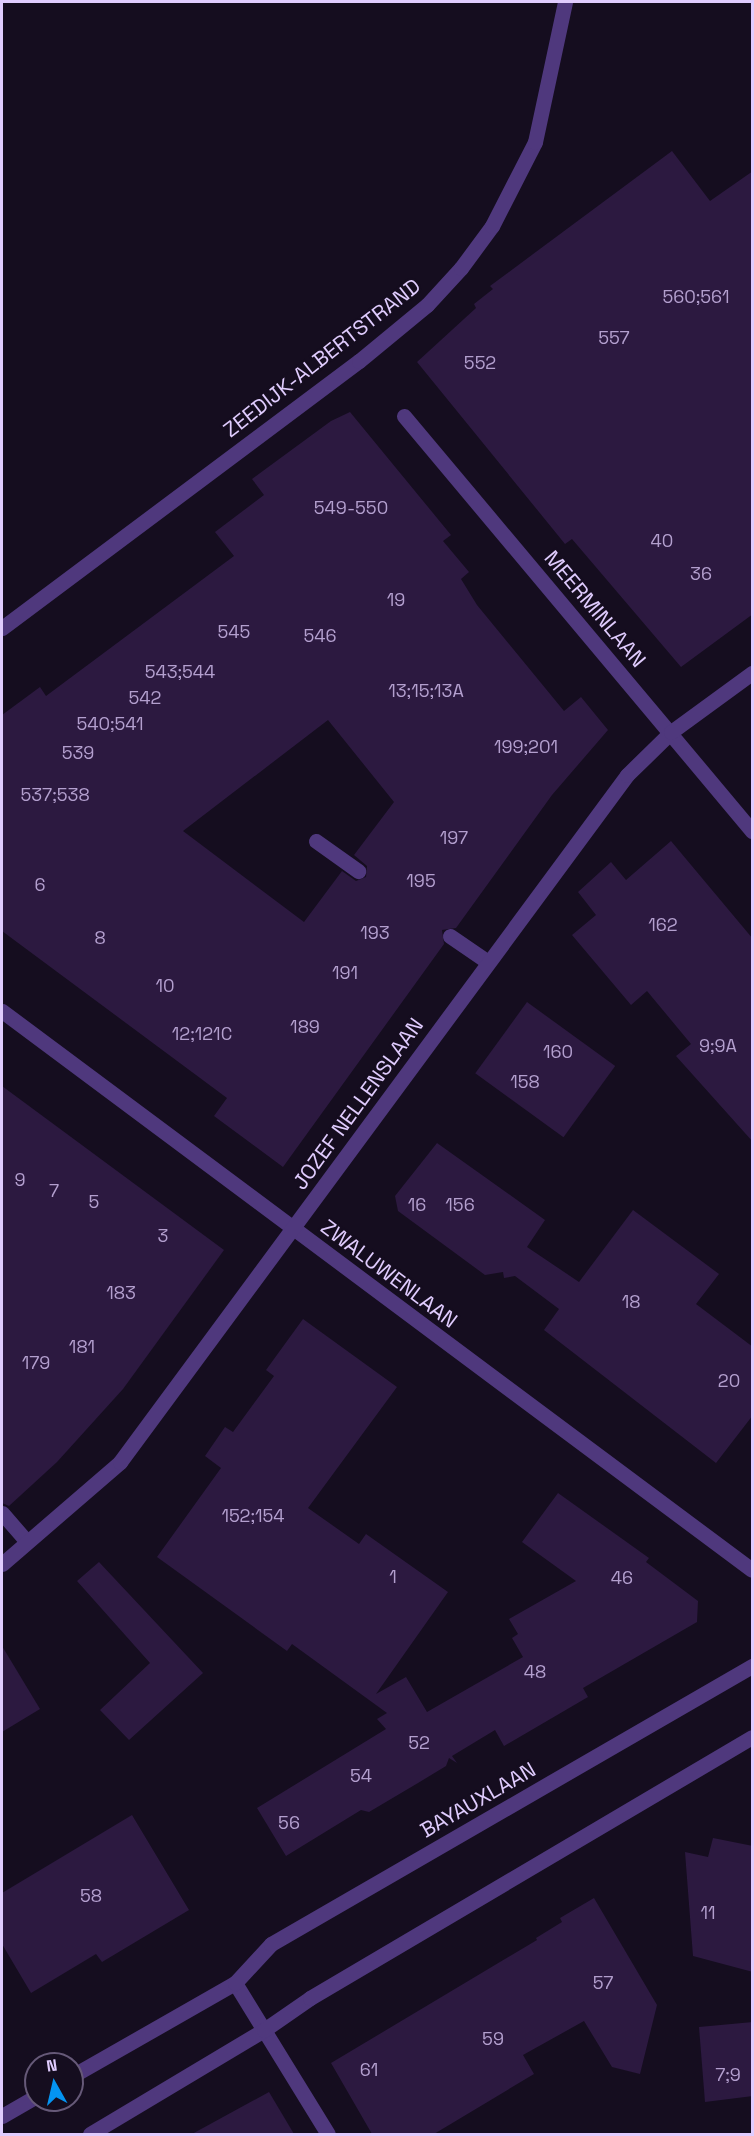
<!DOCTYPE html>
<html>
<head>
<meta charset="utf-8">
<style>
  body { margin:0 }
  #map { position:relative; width:754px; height:2136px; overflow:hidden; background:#150d1f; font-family:"Space Grotesk",sans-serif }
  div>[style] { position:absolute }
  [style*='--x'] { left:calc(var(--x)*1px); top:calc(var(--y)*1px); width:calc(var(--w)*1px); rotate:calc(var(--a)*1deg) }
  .building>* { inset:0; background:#2c1940; transform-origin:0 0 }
  .lane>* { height:15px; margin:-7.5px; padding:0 7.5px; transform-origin:7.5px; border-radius:7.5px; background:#4f387d }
  .street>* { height:15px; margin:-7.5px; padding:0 7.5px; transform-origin:7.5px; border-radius:7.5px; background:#4f387d }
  span { translate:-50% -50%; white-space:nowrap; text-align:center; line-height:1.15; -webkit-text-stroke:4.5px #150d1f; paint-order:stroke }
  .number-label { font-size:18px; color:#b39fce }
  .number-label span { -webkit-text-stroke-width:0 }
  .street-label { font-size:21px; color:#e0ccfe }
  .frame { position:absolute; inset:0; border:3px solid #e0ccfe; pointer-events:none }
  .north { position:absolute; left:24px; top:2052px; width:60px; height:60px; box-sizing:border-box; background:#150d1f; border:2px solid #665978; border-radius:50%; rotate:352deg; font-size:16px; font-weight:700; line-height:24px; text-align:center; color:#e0ccfe }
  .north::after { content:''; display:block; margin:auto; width:21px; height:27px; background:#0494f2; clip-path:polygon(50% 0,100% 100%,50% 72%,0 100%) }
</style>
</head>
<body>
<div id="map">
  <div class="building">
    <div style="clip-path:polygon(672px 151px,710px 201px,753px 171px,753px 614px,681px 667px,572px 539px,565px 544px,417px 362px,476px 308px,474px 304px,493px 289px,490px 286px)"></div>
    <div style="clip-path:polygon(evenodd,350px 412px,451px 535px,443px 541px,469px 572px,461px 579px,477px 605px,564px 711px,581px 697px,608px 730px,552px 795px,456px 928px,442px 930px,444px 944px,283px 1167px,214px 1116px,227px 1098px,2px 931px,2px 715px,40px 687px,46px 696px,234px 556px,215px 532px,264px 495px,252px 479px,331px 421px,350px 412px,328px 720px,394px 802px,354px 855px,367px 866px,366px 877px,356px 881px,342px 871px,304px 922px,183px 831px,328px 720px)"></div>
    <div style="clip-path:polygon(671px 841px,753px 939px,753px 1142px,676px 1056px,691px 1044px,647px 991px,631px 1005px,572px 935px,596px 915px,578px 892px,611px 862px,626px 880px)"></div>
    <div style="left:527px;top:1002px;width:109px;height:88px;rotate:36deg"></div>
    <div style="clip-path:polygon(2px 1086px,224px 1250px,123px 1389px,57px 1462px,9px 1506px,2px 1503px)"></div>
    <div style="clip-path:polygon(437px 1143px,545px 1220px,527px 1247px,579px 1282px,633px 1210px,719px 1274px,696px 1304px,753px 1347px,753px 1415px,716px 1463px,544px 1330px,559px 1309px,515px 1276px,504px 1278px,503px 1272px,485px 1275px,398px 1211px,395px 1196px)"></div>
    <div style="clip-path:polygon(303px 1319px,397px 1387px,308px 1508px,359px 1544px,366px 1534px,448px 1592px,376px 1694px,406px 1677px,427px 1712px,523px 1657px,512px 1638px,518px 1634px,509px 1619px,576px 1581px,522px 1542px,558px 1493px,649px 1558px,646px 1562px,698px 1601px,697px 1622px,583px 1688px,588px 1697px,504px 1746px,495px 1730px,452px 1756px,457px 1763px,449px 1758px,446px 1766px,418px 1783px,369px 1812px,361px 1810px,286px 1856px,257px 1808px,386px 1729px,377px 1719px,387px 1713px,292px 1644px,287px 1651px,157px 1557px,221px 1468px,205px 1456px,225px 1427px,233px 1432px,274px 1376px,266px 1370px)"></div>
    <div style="clip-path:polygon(99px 1562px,203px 1673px,129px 1740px,100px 1710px,150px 1663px,77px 1581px)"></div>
    <div style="clip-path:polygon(2px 1646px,40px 1709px,2px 1732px)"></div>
    <div style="clip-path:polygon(132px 1815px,189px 1910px,102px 1962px,96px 1954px,31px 1993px,2px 1944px,2px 1893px)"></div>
    <div style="clip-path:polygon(713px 1838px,753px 1846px,753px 1972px,693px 1956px,685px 1852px,708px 1857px)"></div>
    <div style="clip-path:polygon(594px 1898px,657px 2005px,640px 2074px,612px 2067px,584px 2021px,523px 2055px,534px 2074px,434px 2134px,372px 2134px,331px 2063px,537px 1940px,536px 1938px,562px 1922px,560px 1918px)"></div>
    <div style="clip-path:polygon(753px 2022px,753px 2096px,705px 2102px,699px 2027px)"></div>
    <div style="clip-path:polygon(269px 2092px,294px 2134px,192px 2134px)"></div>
  </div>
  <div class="lane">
    <div style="--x:316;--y:841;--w:52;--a:35.5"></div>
    <div style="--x:450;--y:936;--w:46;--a:34.4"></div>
    <div style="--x:2;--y:1513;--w:38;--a:49"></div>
  </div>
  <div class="street">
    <div style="--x:404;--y:416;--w:542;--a:50.02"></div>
    <div style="--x:2;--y:628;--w:446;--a:-36.8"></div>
    <div style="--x:359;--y:361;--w:88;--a:-39.5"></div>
    <div style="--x:427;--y:305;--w:50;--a:-47.4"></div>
    <div style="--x:461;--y:268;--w:52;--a:-53.6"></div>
    <div style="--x:492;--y:226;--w:94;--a:-62.9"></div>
    <div style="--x:535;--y:142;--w:143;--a:-77.9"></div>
    <div style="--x:2;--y:1011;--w:935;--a:36.7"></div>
    <div style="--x:2;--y:1564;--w:156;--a:-40.8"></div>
    <div style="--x:120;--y:1462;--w:854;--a:-53.57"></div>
    <div style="--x:627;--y:775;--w:62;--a:-44.3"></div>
    <div style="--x:671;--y:732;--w:100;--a:-36.1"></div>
    <div style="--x:235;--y:1983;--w:177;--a:58.4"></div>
    <div style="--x:72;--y:2076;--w:188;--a:-29.7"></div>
    <div style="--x:235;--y:1983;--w:53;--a:-47.3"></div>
    <div style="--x:271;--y:1944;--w:556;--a:-30.03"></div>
    <div style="--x:2;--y:2116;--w:39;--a:-30"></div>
    <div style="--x:90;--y:2134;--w:203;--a:-30.9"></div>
    <div style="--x:264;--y:2030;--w:56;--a:-34.8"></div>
    <div style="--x:310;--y:1998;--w:513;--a:-30.56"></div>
  </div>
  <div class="number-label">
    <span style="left:696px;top:297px">560;561</span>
    <span style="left:614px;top:338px">557</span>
    <span style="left:480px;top:363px">552</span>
    <span style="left:351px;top:508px">549-550</span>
    <span style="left:662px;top:541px">40</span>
    <span style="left:701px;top:574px">36</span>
    <span style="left:396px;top:600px">19</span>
    <span style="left:234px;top:632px">545</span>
    <span style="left:320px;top:636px">546</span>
    <span style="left:180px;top:672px">543;544</span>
    <span style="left:426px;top:691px">13;15;13A</span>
    <span style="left:145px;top:698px">542</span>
    <span style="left:110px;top:724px">540;541</span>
    <span style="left:526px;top:747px">199;201</span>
    <span style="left:78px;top:753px">539</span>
    <span style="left:55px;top:795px">537;538</span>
    <span style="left:454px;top:838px">197</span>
    <span style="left:421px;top:881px">195</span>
    <span style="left:40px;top:885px">6</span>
    <span style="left:663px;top:925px">162</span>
    <span style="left:375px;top:933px">193</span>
    <span style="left:100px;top:938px">8</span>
    <span style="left:345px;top:973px">191</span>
    <span style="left:165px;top:986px">10</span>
    <span style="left:305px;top:1027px">189</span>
    <span style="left:202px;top:1034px">12;121C</span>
    <span style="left:718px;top:1046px">9;9A</span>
    <span style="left:558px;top:1052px">160</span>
    <span style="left:525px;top:1082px">158</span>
    <span style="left:20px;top:1180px">9</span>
    <span style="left:54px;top:1191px">7</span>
    <span style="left:94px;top:1202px">5</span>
    <span style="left:417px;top:1205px">16</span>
    <span style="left:460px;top:1205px">156</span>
    <span style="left:163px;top:1236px">3</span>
    <span style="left:121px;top:1293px">183</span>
    <span style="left:631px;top:1302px">18</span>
    <span style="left:82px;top:1347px">181</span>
    <span style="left:36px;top:1363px">179</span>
    <span style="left:729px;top:1381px">20</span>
    <span style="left:253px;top:1516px">152;154</span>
    <span style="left:393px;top:1577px">1</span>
    <span style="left:622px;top:1578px">46</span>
    <span style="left:535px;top:1672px">48</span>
    <span style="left:419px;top:1743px">52</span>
    <span style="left:361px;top:1776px">54</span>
    <span style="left:289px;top:1823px">56</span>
    <span style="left:91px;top:1896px">58</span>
    <span style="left:708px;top:1913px">11</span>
    <span style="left:603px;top:1983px">57</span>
    <span style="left:493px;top:2039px">59</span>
    <span style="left:369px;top:2070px">61</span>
    <span style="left:728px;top:2075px">7;9</span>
  </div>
  <div class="street-label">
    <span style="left:322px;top:358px;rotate:-38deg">ZEEDIJK-ALBERTSTRAND</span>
    <span style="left:595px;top:609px;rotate:50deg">MEERMINLAAN</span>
    <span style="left:358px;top:1104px;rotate:-54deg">JOZEF NELLENSLAAN</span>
    <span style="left:389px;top:1274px;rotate:37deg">ZWALUWENLAAN</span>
    <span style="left:478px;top:1800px;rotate:-30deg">BAYAUXLAAN</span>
  </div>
  <div class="frame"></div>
  <div class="north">N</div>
</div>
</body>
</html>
